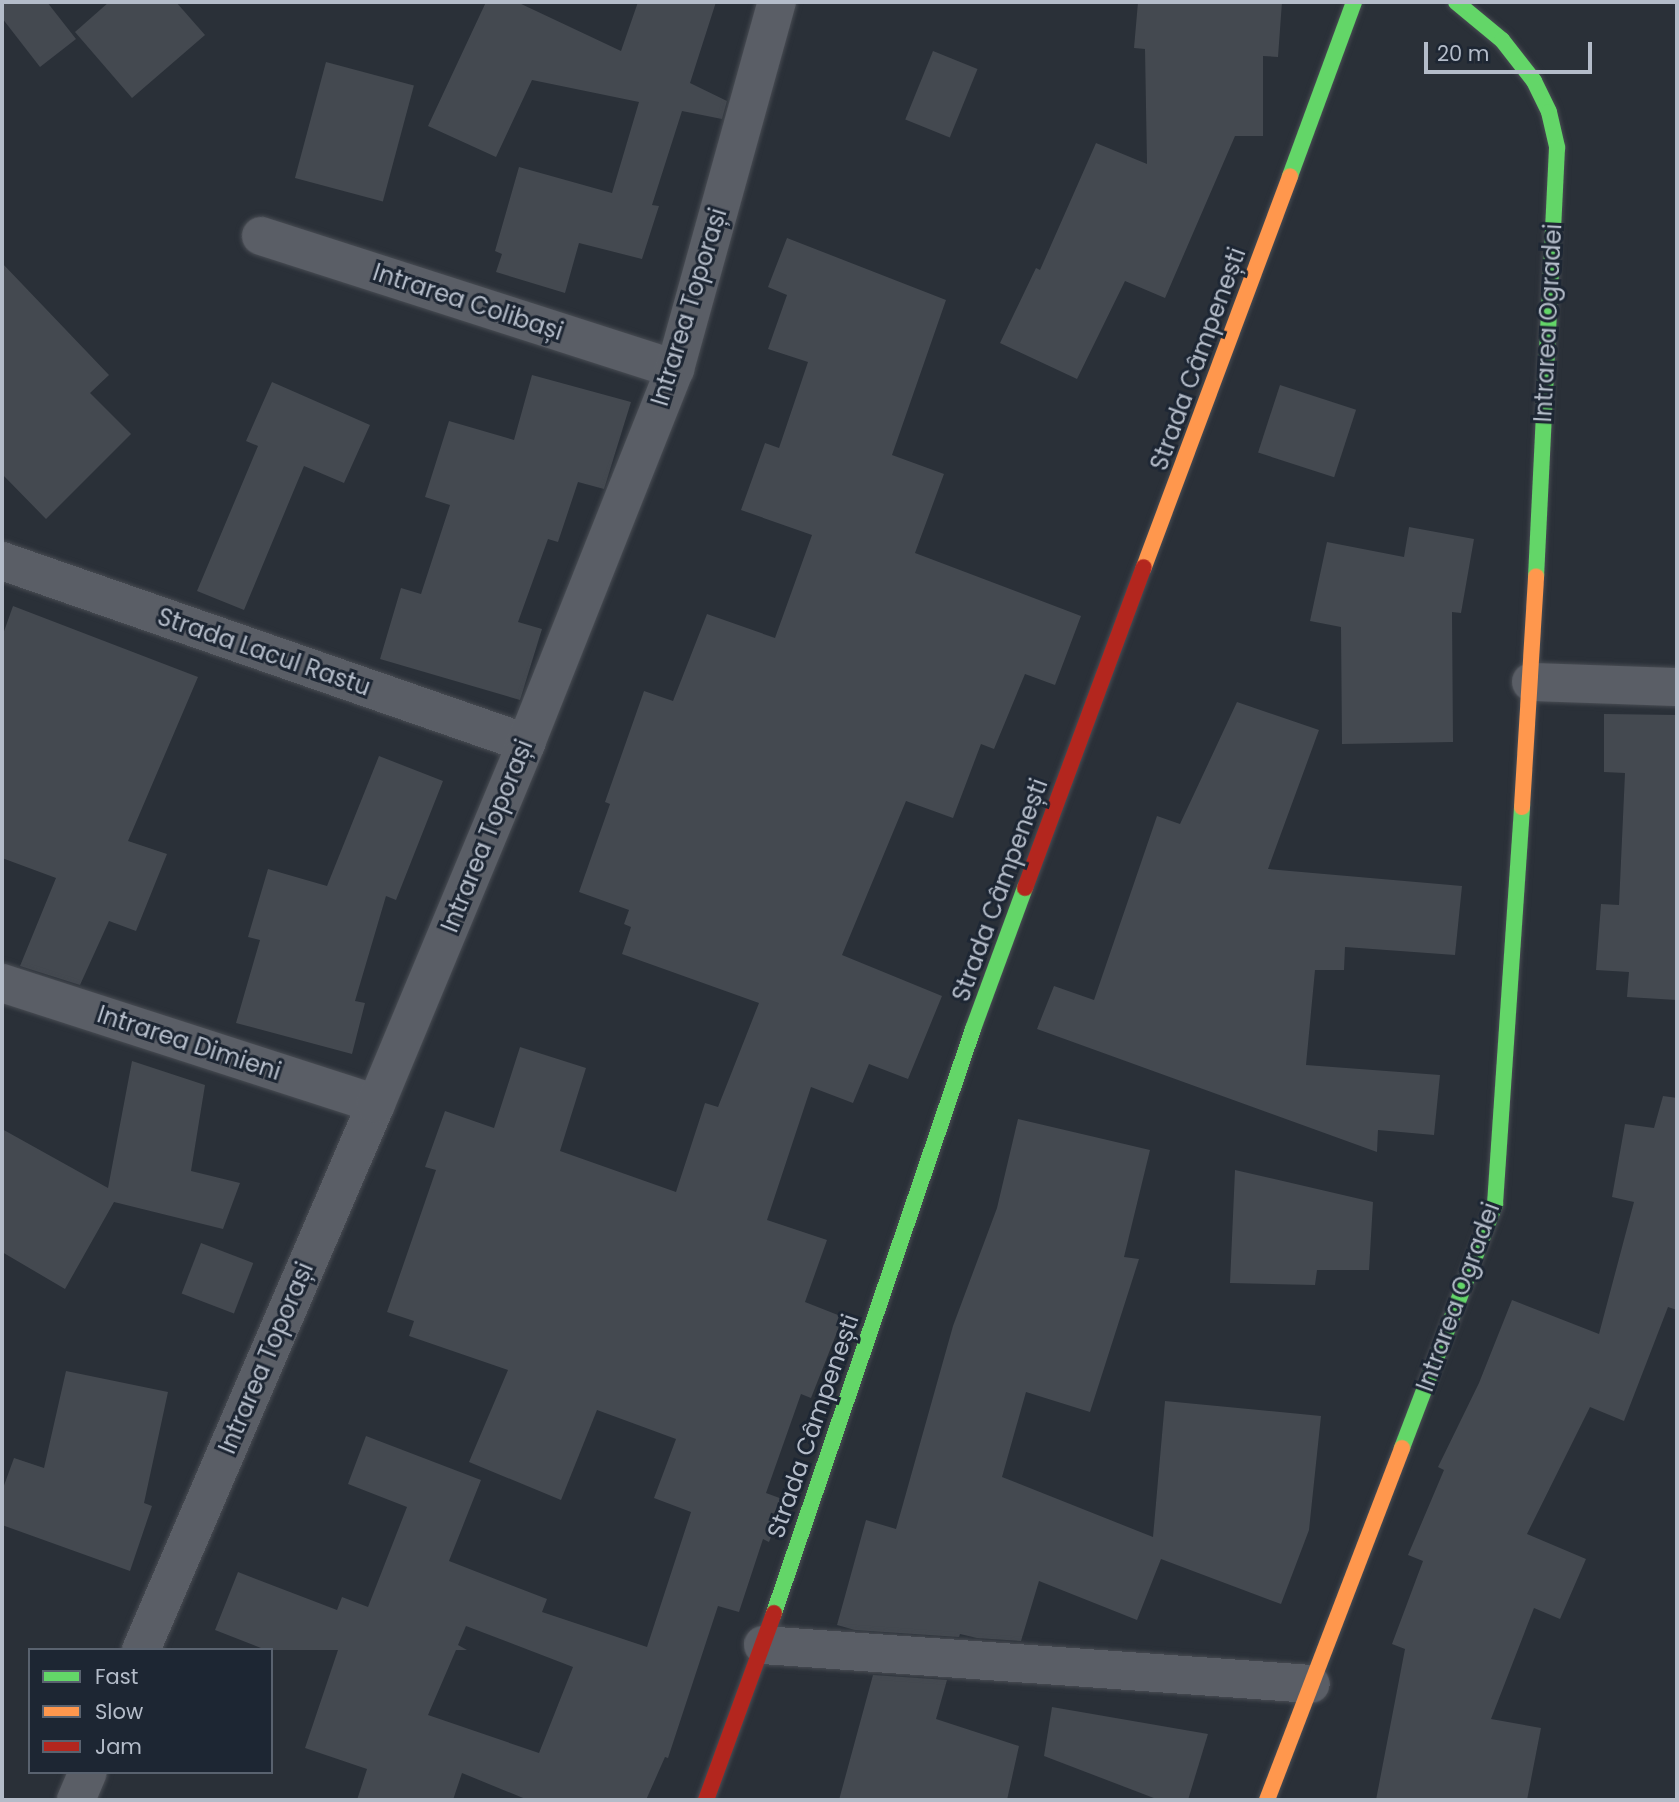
<!DOCTYPE html>
<html>
<head>
<meta charset="utf-8">
<style>
  body { margin:0 }
  #map { position:relative; width:1679px; height:1802px; overflow:hidden; background:#2a3038; font-family:Poppins,sans-serif }
  div>[style] { position:absolute }
  [style*='--x'] { left:calc(var(--x)*1px); top:calc(var(--y)*1px); width:calc(var(--w)*1px); rotate:calc(var(--a)*1deg) }
  .building>* { inset:0; background:#444950; transform-origin:0 0 }
  .roads { filter:drop-shadow(0 0 2px #484c53) drop-shadow(0 0 2px #484c53) }
  .street>* { height:38px; margin:-19px; padding:0 19px; transform-origin:19px; border-radius:19px; background:#5a5e66 }
  .fast>* { height:16px; margin:-8px; padding:0 8px; transform-origin:8px; border-radius:8px; background:#63d668 }
  .slow>* { height:16px; margin:-8px; padding:0 8px; transform-origin:8px; border-radius:8px; background:#ff974d }
  .jam>* { height:16px; margin:-8px; padding:0 8px; transform-origin:8px; border-radius:8px; background:#b3261e }
  span { translate:-50% -50%; white-space:nowrap; text-align:center; line-height:1.15; -webkit-text-stroke:6px #1d2633; paint-order:stroke }
  .street-label { font-size:24px; color:#b4bcc9 }
  .frame { position:absolute; inset:0; border:4px solid #b4bcc9; pointer-events:none }
  .legend { position:absolute; left:28px; top:1648px; width:245px; height:126px; box-sizing:border-box; background:#1d2633; border:2px solid #59626f; margin:0; padding:9px 12px; list-style:none; font-size:21px; color:#b4bcc9 }
  .legend li { display:flex; align-items:center; gap:14px; height:35px }
  .legend b { width:35px; border:2px solid #59626f }
  .scale { position:absolute; left:1424px; top:42px; width:168px; height:32px; box-sizing:border-box; border:4px solid #b4bcc9; border-top:0; padding-left:9px; font-size:21px; line-height:24px; white-space:nowrap; color:#b4bcc9; -webkit-text-stroke:5px #1d2633; paint-order:stroke }
</style>
</head>
<body>
<div id="map">
  <div class="building">
    <div style="clip-path:polygon(2px 2px,47px 2px,76px 39px,40px 67px,2px 18px)"></div>
    <div style="clip-path:polygon(109px 2px,176px 2px,205px 35px,132px 98px,75px 32px)"></div>
    <div style="clip-path:polygon(486px 2px,517px 2px,621px 51px,638px 2px,716px 2px,690px 83px,727px 101px,722px 119px,682px 111px,652px 205px,659px 206px,642px 259px,579px 243px,565px 293px,496px 272px,502px 254px,495px 251px,519px 167px,612px 193px,639px 102px,532px 80px,496px 157px,428px 126px)"></div>
    <div style="clip-path:polygon(1138px 2px,1282px 2px,1278px 57px,1263px 56px,1263px 136px,1235px 136px,1165px 298px,1125px 281px,1077px 379px,1000px 343px,1036px 268px,1040px 270px,1096px 143px,1147px 164px,1145px 49px,1134px 48px)"></div>
    <div style="left:933px;top:51px;width:48px;height:74px;rotate:22deg"></div>
    <div style="left:326px;top:62px;width:91px;height:120px;rotate:15deg"></div>
    <div style="clip-path:polygon(evenodd,787px 238px,946px 300px,892px 455px,944px 474px,915px 553px,1081px 616px,1055px 685px,1025px 674px,994px 749px,981px 744px,953px 818px,906px 801px,842px 955px,942px 996px,908px 1079px,869px 1064px,853px 1103px,811px 1087px,767px 1220px,827px 1240px,805px 1302px,843px 1317px,811px 1398px,801px 1394px,766px 1493px,785px 1500px,769px 1542px,763px 1539px,739px 1612px,718px 1606px,668px 1758px,665px 1757px,646px 1800px,528px 1800px,462px 1773px,453px 1800px,357px 1800px,367px 1769px,305px 1748px,338px 1650px,266px 1650px,215px 1630px,238px 1572px,337px 1610px,342px 1597px,368px 1607px,407px 1507px,348px 1484px,366px 1436px,481px 1480px,449px 1561px,547px 1599px,542px 1612px,647px 1647px,691px 1512px,654px 1498px,676px 1439px,597px 1410px,561px 1500px,469px 1462px,508px 1370px,409px 1336px,414px 1321px,387px 1312px,436px 1170px,425px 1167px,445px 1111px,494px 1128px,520px 1047px,586px 1068px,560px 1151px,676px 1192px,705px 1103px,718px 1107px,759px 1003px,622px 954px,631px 927px,624px 924px,629px 910px,579px 892px,610px 804px,605px 802px,644px 691px,673px 701px,707px 614px,775px 638px,812px 535px,741px 510px,765px 443px,779px 448px,808px 362px,768px 349px,787px 295px,768px 287px,787px 238px,466px 1626px,573px 1667px,539px 1753px,428px 1715px,456px 1650px,467px 1650px,458px 1645px,466px 1626px)"></div>
    <div style="clip-path:polygon(2px 263px,109px 375px,90px 393px,131px 434px,46px 519px,2px 474px)"></div>
    <div style="clip-path:polygon(532px 375px,631px 402px,604px 489px,578px 482px,558px 542px,548px 539px,518px 622px,542px 629px,520px 700px,380px 659px,401px 588px,421px 594px,450px 505px,425px 497px,449px 421px,514px 440px)"></div>
    <div style="clip-path:polygon(272px 382px,370px 425px,344px 483px,304px 466px,244px 610px,197px 591px,258px 446px,246px 441px)"></div>
    <div style="left:1280px;top:385px;width:80px;height:71px;rotate:18deg"></div>
    <div style="clip-path:polygon(1409px 527px,1474px 539px,1461px 613px,1452px 612px,1453px 742px,1342px 744px,1341px 627px,1310px 621px,1327px 542px,1404px 557px)"></div>
    <div style="clip-path:polygon(13px 606px,198px 677px,128px 841px,167px 854px,136px 931px,109px 921px,80px 985px,20px 966px,56px 878px,2px 858px,2px 637px)"></div>
    <div style="clip-path:polygon(1237px 702px,1319px 730px,1268px 869px,1462px 886px,1455px 955px,1345px 947px,1344px 970px,1315px 970px,1306px 1065px,1440px 1075px,1434px 1135px,1378px 1130px,1377px 1152px,1037px 1029px,1054px 986px,1094px 1000px,1157px 816px,1180px 824px)"></div>
    <div style="clip-path:polygon(1604px 714px,1677px 715px,1677px 1000px,1627px 997px,1629px 972px,1596px 970px,1601px 904px,1619px 905px,1625px 773px,1604px 772px)"></div>
    <div style="clip-path:polygon(379px 756px,443px 781px,396px 900px,386px 896px,355px 1001px,365px 1003px,352px 1054px,236px 1023px,260px 940px,248px 937px,268px 869px,327px 886px)"></div>
    <div style="clip-path:polygon(132px 1061px,205px 1085px,191px 1171px,240px 1183px,223px 1229px,114px 1202px,65px 1289px,2px 1252px,2px 1129px,108px 1188px)"></div>
    <div style="clip-path:polygon(1663px 1096px,1677px 1098px,1677px 1310px,1668px 1307px,1624px 1421px,1590px 1407px,1527px 1534px,1586px 1559px,1560px 1619px,1534px 1608px,1491px 1719px,1541px 1728px,1527px 1800px,1376px 1800px,1405px 1649px,1392px 1644px,1423px 1561px,1408px 1555px,1444px 1470px,1438px 1467px,1479px 1383px,1512px 1300px,1599px 1334px,1634px 1202px,1612px 1197px,1625px 1124px,1654px 1128px)"></div>
    <div style="clip-path:polygon(1018px 1119px,1150px 1150px,1124px 1257px,1139px 1259px,1090px 1412px,1026px 1392px,1002px 1477px,1153px 1537px,1165px 1401px,1321px 1416px,1309px 1530px,1281px 1604px,1161px 1559px,1137px 1620px,1039px 1581px,1021px 1641px,977px 1638px,960px 1634px,959px 1637px,855px 1630px,837px 1625px,866px 1520px,896px 1529px,953px 1326px,997px 1208px)"></div>
    <div style="clip-path:polygon(1235px 1170px,1373px 1202px,1369px 1270px,1317px 1270px,1315px 1285px,1230px 1283px)"></div>
    <div style="left:201px;top:1243px;width:56px;height:54px;rotate:21deg"></div>
    <div style="clip-path:polygon(66px 1371px,168px 1392px,144px 1503px,152px 1506px,130px 1571px,2px 1525px,2px 1491px,14px 1458px,44px 1468px)"></div>
    <div style="clip-path:polygon(873px 1675px,947px 1680px,936px 1719px,1019px 1746px,1007px 1800px,839px 1800px)"></div>
    <div style="clip-path:polygon(1052px 1707px,1208px 1734px,1188px 1800px,1159px 1800px,1044px 1756px)"></div>
  </div>
  <div class="roads">
    <div class="street">
      <div style="--x:261;--y:236;--w:435;--a:17.8"></div>
      <div style="--x:2;--y:561;--w:555;--a:19.15"></div>
      <div style="--x:1531;--y:682;--w:146;--a:2"></div>
      <div style="--x:2;--y:983;--w:393;--a:17.9"></div>
      <div style="--x:763;--y:1645;--w:549;--a:4.07"></div>
      <div style="--x:141;--y:1650;--w:594;--a:-66.71"></div>
      <div style="--x:376;--y:1104;--w:391;--a:-67.4"></div>
      <div style="--x:526;--y:743;--w:403;--a:-68.3"></div>
      <div style="--x:675;--y:369;--w:381;--a:-74.5"></div>
      <div style="--x:76;--y:1800;--w:30;--a:-67"></div>
    </div>
    <div class="fast">
      <div style="--x:1456;--y:2;--w:60;--a:39.6"></div>
      <div style="--x:1502;--y:40;--w:52;--a:52"></div>
      <div style="--x:1534;--y:81;--w:34;--a:64"></div>
      <div style="--x:1549;--y:112;--w:37;--a:77"></div>
      <div style="--x:1557;--y:148;--w:429;--a:92.8"></div>
      <div style="--x:1290;--y:176;--w:185;--a:-69.8"></div>
      <div style="--x:1402;--y:1448;--w:261;--a:-69.1"></div>
      <div style="--x:1495;--y:1204;--w:398;--a:-86.1"></div>
      <div style="--x:774;--y:1613;--w:617;--a:-71.18"></div>
      <div style="--x:973;--y:1029;--w:150;--a:-69.8"></div>
    </div>
    <div class="slow">
      <div style="--x:1144;--y:567;--w:417;--a:-69.5"></div>
      <div style="--x:1522;--y:807;--w:231;--a:-86.5"></div>
      <div style="--x:1267;--y:1800;--w:377;--a:-69"></div>
    </div>
    <div class="jam">
      <div style="--x:1025;--y:888;--w:342;--a:-69.7"></div>
      <div style="--x:706;--y:1800;--w:199;--a:-70"></div>
    </div>
  </div>
  <div class="street-label">
    <span style="left:468px;top:302px;rotate:18deg">Intrarea Colibași</span>
    <span style="left:689px;top:307px;rotate:-73deg">Intrarea Toporași</span>
    <span style="left:1548px;top:323px;rotate:-87deg">Intrarea Ogradei</span>
    <span style="left:1198px;top:359px;rotate:-70deg">Strada Câmpenești</span>
    <span style="left:264px;top:652px;rotate:19deg">Strada Lacul Rastu</span>
    <span style="left:487px;top:836px;rotate:-68deg">Intrarea Toporași</span>
    <span style="left:1000px;top:890px;rotate:-70deg">Strada Câmpenești</span>
    <span style="left:189px;top:1043px;rotate:18deg">Intrarea Dimieni</span>
    <span style="left:1458px;top:1297px;rotate:-70deg">Intrarea Ogradei</span>
    <span style="left:266px;top:1358px;rotate:-67deg">Intrarea Toporași</span>
    <span style="left:813px;top:1426px;rotate:-71deg">Strada Câmpenești</span>
  </div>
  <div class="frame"></div>
  <ul class="legend">
  <li><b style="height:9px;background:#63d668"></b>Fast</li>
  <li><b style="height:9px;background:#ff974d"></b>Slow</li>
  <li><b style="height:9px;background:#b3261e"></b>Jam</li>
  </ul>
  <div class="scale">20 m</div>
</div>
</body>
</html>
